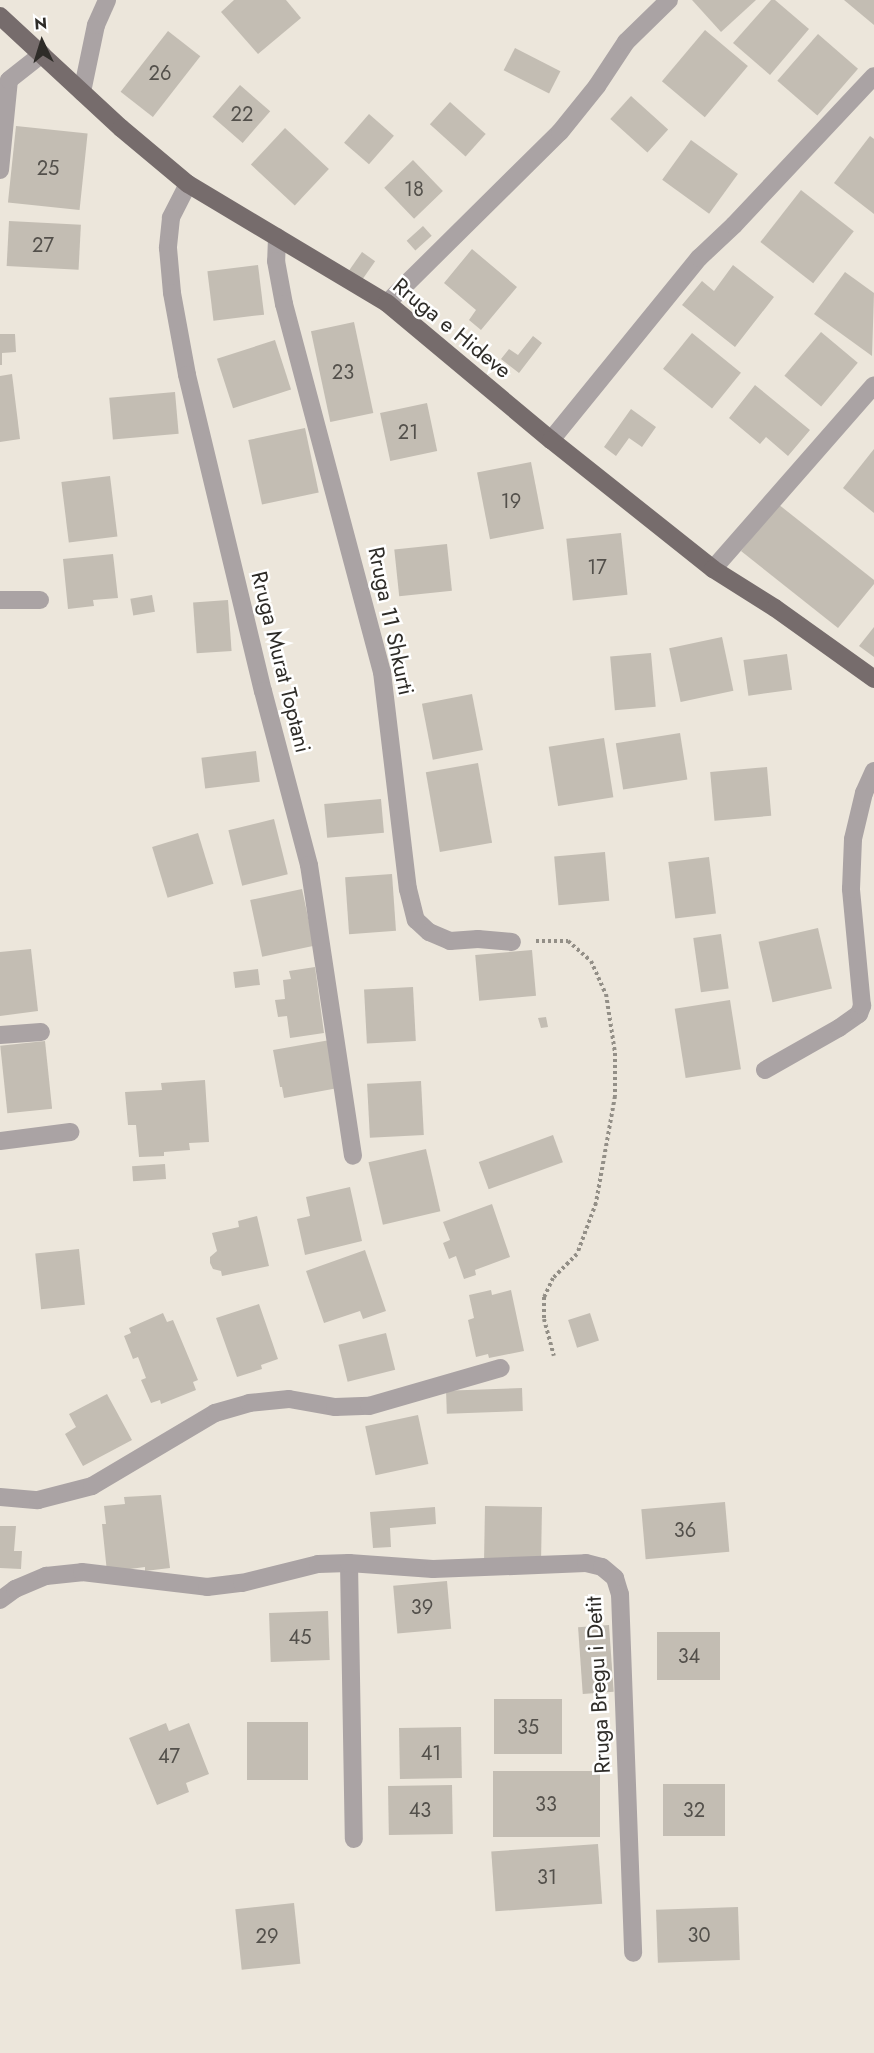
<!DOCTYPE html>
<html>
<head>
<meta charset="utf-8">
<style>
  body { margin:0 }
  #map { position:relative; width:874px; height:2053px; overflow:hidden; background:#ece6db; font-family:Jost,sans-serif }
  div>[style] { position:absolute }
  [style*='--x'] { left:calc(var(--x)*1px); top:calc(var(--y)*1px); width:calc(var(--w)*1px); rotate:calc(var(--a)*1deg) }
  .building>* { inset:0; background:#c3bdb3; transform-origin:0 0 }
  .path>* { height:4px; margin-top:-2px; transform-origin:0; background:repeating-linear-gradient(90deg,#938f87 0 3px,transparent 0 6px) }
  .minor>* { height:18px; margin:-9px; padding:0 9px; transform-origin:9px; border-radius:9px; background:#aaa3a4 }
  .major>* { height:18px; margin:-9px; padding:0 9px; transform-origin:9px; border-radius:9px; background:#766c6c }
  span { translate:-50% -50%; white-space:nowrap; text-align:center; line-height:1.15; -webkit-text-stroke:5px #fff; paint-order:stroke }
  .number-label { font-size:20px; color:#53504b }
  .number-label span { -webkit-text-stroke-width:0 }
  .street-label { font-size:22px; color:#2e2c28 }
  .north { position:absolute; left:12px; top:12px; width:60px; height:60px; -webkit-text-stroke:4px #fff; paint-order:stroke; rotate:356deg; font-size:16px; font-weight:700; line-height:24px; text-align:center; color:#2e2c28 }
  .north::after { content:''; display:block; margin:auto; width:21px; height:27px; background:#2e2c28; clip-path:polygon(50% 0,100% 100%,50% 72%,0 100%) }
</style>
</head>
<body>
<div id="map">
  <div class="building">
    <div style="clip-path:polygon(234px 0,286px 0,301px 18px,258px 54px,221px 12px)"></div>
    <div style="clip-path:polygon(692px 0,756px 0,721px 32px)"></div>
    <div style="clip-path:polygon(771px 0,775px 0,809px 29px,770px 75px,733px 43px)"></div>
    <div style="clip-path:polygon(844px 0,874px 0,874px 25px)"></div>
    <div style="left:705px;top:30px;width:56px;height:67px;rotate:40deg"></div>
    <div style="left:168px;top:31px;width:41px;height:77px;rotate:38deg"></div>
    <div style="left:818px;top:34px;width:53px;height:62px;rotate:41deg"></div>
    <div style="left:515px;top:48px;width:51px;height:25px;rotate:27deg"></div>
    <div style="left:240px;top:85px;width:40px;height:42px;rotate:41deg"></div>
    <div style="left:631px;top:96px;width:50px;height:31px;rotate:42deg"></div>
    <div style="left:450px;top:102px;width:48px;height:30px;rotate:42deg"></div>
    <div style="left:369px;top:114px;width:33px;height:38px;rotate:41deg"></div>
    <div style="left:16px;top:126px;width:72px;height:77px;rotate:6deg"></div>
    <div style="left:285px;top:128px;width:60px;height:50px;rotate:43deg"></div>
    <div style="clip-path:polygon(870px 136px,874px 139px,874px 214px,834px 183px)"></div>
    <div style="left:691px;top:140px;width:58px;height:49px;rotate:36deg"></div>
    <div style="left:413px;top:160px;width:43px;height:40px;rotate:46deg"></div>
    <div style="left:801px;top:190px;width:67px;height:66px;rotate:38deg"></div>
    <div style="left:9px;top:221px;width:72px;height:45px;rotate:3deg"></div>
    <div style="left:423px;top:226px;width:13px;height:22px;rotate:48deg"></div>
    <div style="clip-path:polygon(472px 249px,517px 287px,481px 330px,469px 320px,476px 310px,444px 283px)"></div>
    <div style="left:362px;top:252px;width:16px;height:25px;rotate:35deg"></div>
    <div style="left:258px;top:265px;width:50px;height:51px;rotate:83deg"></div>
    <div style="clip-path:polygon(733px 265px,774px 297px,735px 347px,682px 305px,702px 281px,714px 291px)"></div>
    <div style="clip-path:polygon(845px 272px,874px 293px,872px 356px,814px 314px)"></div>
    <div style="left:354px;top:322px;width:93px;height:44px;rotate:78deg"></div>
    <div style="left:821px;top:332px;width:48px;height:57px;rotate:40deg"></div>
    <div style="left:692px;top:333px;width:63px;height:46px;rotate:39deg"></div>
    <div style="clip-path:polygon(0 334px,15px 334px,16px 352px,2px 353px,2px 365px,0 365px)"></div>
    <div style="clip-path:polygon(533px 336px,542px 343px,519px 373px,501px 359px,509px 349px,518px 355px)"></div>
    <div style="left:275px;top:340px;width:52px;height:61px;rotate:72deg"></div>
    <div style="clip-path:polygon(12px 374px,20px 439px,0 442px,0 376px)"></div>
    <div style="clip-path:polygon(755px 385px,810px 430px,788px 456px,766px 437px,760px 444px,729px 418px)"></div>
    <div style="left:175px;top:392px;width:42px;height:66px;rotate:85deg"></div>
    <div style="left:427px;top:403px;width:49px;height:48px;rotate:78deg"></div>
    <div style="clip-path:polygon(631px 409px,656px 427px,642px 447px,629px 438px,616px 456px,604px 447px)"></div>
    <div style="left:305px;top:428px;width:66px;height:58px;rotate:78deg"></div>
    <div style="clip-path:polygon(874px 449px,874px 513px,843px 488px)"></div>
    <div style="left:531px;top:462px;width:68px;height:55px;rotate:79deg"></div>
    <div style="left:110px;top:476px;width:61px;height:49px;rotate:83deg"></div>
    <div style="clip-path:polygon(778px 504px,874px 580px,874px 584px,838px 628px,741px 551px)"></div>
    <div style="left:621px;top:533px;width:62px;height:55px;rotate:84deg"></div>
    <div style="left:447px;top:544px;width:47px;height:53px;rotate:84deg"></div>
    <div style="clip-path:polygon(113px 554px,118px 598px,93px 600px,94px 606px,68px 609px,63px 559px)"></div>
    <div style="left:152px;top:595px;width:17px;height:22px;rotate:80deg"></div>
    <div style="left:228px;top:600px;width:51px;height:35px;rotate:86deg"></div>
    <div style="clip-path:polygon(874px 627px,874px 657px,859px 646px)"></div>
    <div style="left:722px;top:637px;width:55px;height:54px;rotate:78deg"></div>
    <div style="left:651px;top:653px;width:54px;height:41px;rotate:85deg"></div>
    <div style="left:787px;top:654px;width:36px;height:44px;rotate:82deg"></div>
    <div style="left:472px;top:694px;width:57px;height:51px;rotate:79deg"></div>
    <div style="left:680px;top:733px;width:47px;height:65px;rotate:81deg"></div>
    <div style="left:604px;top:738px;width:60px;height:56px;rotate:81deg"></div>
    <div style="left:256px;top:751px;width:31px;height:55px;rotate:83deg"></div>
    <div style="left:478px;top:763px;width:81px;height:53px;rotate:80deg"></div>
    <div style="left:767px;top:767px;width:49px;height:57px;rotate:85deg"></div>
    <div style="left:381px;top:799px;width:34px;height:57px;rotate:85deg"></div>
    <div style="left:274px;top:819px;width:57px;height:47px;rotate:76deg"></div>
    <div style="left:198px;top:833px;width:53px;height:48px;rotate:73deg"></div>
    <div style="left:605px;top:852px;width:49px;height:51px;rotate:85deg"></div>
    <div style="left:709px;top:857px;width:57px;height:41px;rotate:83deg"></div>
    <div style="left:392px;top:874px;width:57px;height:47px;rotate:86deg"></div>
    <div style="left:302px;top:889px;width:58px;height:53px;rotate:78deg"></div>
    <div style="left:818px;top:928px;width:62px;height:61px;rotate:77deg"></div>
    <div style="left:721px;top:934px;width:55px;height:28px;rotate:82deg"></div>
    <div style="clip-path:polygon(31px 949px,38px 1011px,0 1016px,0 952px)"></div>
    <div style="left:532px;top:950px;width:46px;height:57px;rotate:85deg"></div>
    <div style="clip-path:polygon(315px 967px,324px 1033px,290px 1038px,287px 1016px,278px 1017px,275px 1000px,285px 999px,283px 980px,291px 979px,289px 971px)"></div>
    <div style="left:258px;top:969px;width:16px;height:25px;rotate:83deg"></div>
    <div style="left:413px;top:987px;width:54px;height:49px;rotate:87deg"></div>
    <div style="left:730px;top:1000px;width:70px;height:56px;rotate:81deg"></div>
    <div style="clip-path:polygon(546px 1017px,548px 1027px,541px 1028px,538px 1018px)"></div>
    <div style="clip-path:polygon(330px 1040px,338px 1088px,284px 1098px,282px 1087px,280px 1087px,273px 1050px)"></div>
    <div style="left:45px;top:1041px;width:68px;height:45px;rotate:84deg"></div>
    <div style="clip-path:polygon(205px 1080px,209px 1142px,189px 1143px,190px 1150px,164px 1152px,164px 1156px,139px 1157px,136px 1125px,128px 1125px,125px 1092px,162px 1090px,161px 1083px)"></div>
    <div style="left:421px;top:1081px;width:54px;height:54px;rotate:87deg"></div>
    <div style="left:553px;top:1135px;width:29px;height:79px;rotate:70deg"></div>
    <div style="left:426px;top:1149px;width:64px;height:59px;rotate:77deg"></div>
    <div style="left:165px;top:1164px;width:15px;height:33px;rotate:86deg"></div>
    <div style="clip-path:polygon(350px 1187px,362px 1241px,305px 1255px,297px 1219px,310px 1216px,306px 1197px)"></div>
    <div style="clip-path:polygon(492px 1204px,510px 1257px,475px 1270px,476px 1275px,464px 1279px,456px 1256px,449px 1259px,443px 1243px,450px 1240px,443px 1222px)"></div>
    <div style="clip-path:polygon(257px 1216px,269px 1266px,222px 1276px,221px 1271px,213px 1269px,210px 1263px,210px 1257px,217px 1251px,212px 1233px,239px 1227px,238px 1221px)"></div>
    <div style="left:79px;top:1249px;width:56px;height:44px;rotate:84deg"></div>
    <div style="clip-path:polygon(365px 1250px,386px 1311px,363px 1319px,360px 1311px,324px 1323px,306px 1271px)"></div>
    <div style="clip-path:polygon(491px 1290px,492px 1295px,511px 1290px,524px 1351px,489px 1358px,488px 1354px,476px 1357px,468px 1320px,474px 1318px,469px 1295px)"></div>
    <div style="clip-path:polygon(259px 1304px,278px 1359px,261px 1365px,262px 1369px,237px 1377px,216px 1318px)"></div>
    <div style="clip-path:polygon(163px 1313px,167px 1322px,173px 1320px,198px 1380px,193px 1382px,196px 1390px,161px 1404px,160px 1400px,151px 1403px,141px 1380px,146px 1378px,138px 1357px,133px 1359px,124px 1336px,131px 1333px,129px 1328px)"></div>
    <div style="left:590px;top:1313px;width:29px;height:23px;rotate:72deg"></div>
    <div style="left:386px;top:1333px;width:38px;height:49px;rotate:76deg"></div>
    <div style="left:522px;top:1388px;width:23px;height:76px;rotate:88deg"></div>
    <div style="clip-path:polygon(107px 1394px,132px 1440px,83px 1466px,65px 1434px,76px 1427px,69px 1414px)"></div>
    <div style="left:418px;top:1415px;width:50px;height:54px;rotate:78deg"></div>
    <div style="clip-path:polygon(161px 1495px,170px 1568px,145px 1571px,145px 1567px,107px 1572px,102px 1524px,106px 1524px,104px 1506px,125px 1504px,124px 1497px)"></div>
    <div style="left:725px;top:1502px;width:50px;height:84px;rotate:85deg"></div>
    <div style="left:485px;top:1506px;width:57px;height:54px;rotate:1deg"></div>
    <div style="clip-path:polygon(435px 1507px,436px 1524px,390px 1528px,391px 1547px,373px 1548px,370px 1512px)"></div>
    <div style="clip-path:polygon(0 1526px,16px 1526px,14px 1551px,22px 1551px,21px 1569px,0 1568px)"></div>
    <div style="left:447px;top:1581px;width:48px;height:54px;rotate:85deg"></div>
    <div style="left:328px;top:1611px;width:49px;height:59px;rotate:88deg"></div>
    <div style="left:609px;top:1625px;width:67px;height:31px;rotate:86deg"></div>
    <div style="left:657px;top:1632px;width:63px;height:48px"></div>
    <div style="left:562px;top:1699px;width:55px;height:68px;rotate:90deg"></div>
    <div style="left:247px;top:1722px;width:61px;height:58px"></div>
    <div style="clip-path:polygon(166px 1723px,169px 1731px,189px 1723px,209px 1774px,186px 1783px,189px 1792px,157px 1805px,129px 1738px)"></div>
    <div style="left:461px;top:1727px;width:51px;height:62px;rotate:89deg"></div>
    <div style="left:493px;top:1771px;width:107px;height:66px"></div>
    <div style="left:663px;top:1784px;width:62px;height:52px"></div>
    <div style="left:452px;top:1785px;width:49px;height:64px;rotate:89deg"></div>
    <div style="left:598px;top:1844px;width:60px;height:107px;rotate:86deg"></div>
    <div style="left:294px;top:1903px;width:61px;height:59px;rotate:84deg"></div>
    <div style="left:738px;top:1907px;width:53px;height:82px;rotate:88deg"></div>
  </div>
  <div class="path">
    <div style="--x:536;--y:941;--w:32;--a:0"></div>
    <div style="--x:568;--y:941;--w:30;--a:41"></div>
    <div style="--x:591;--y:961;--w:36;--a:66"></div>
    <div style="--x:606;--y:994;--w:60;--a:81.3"></div>
    <div style="--x:615;--y:1053;--w:43;--a:90"></div>
    <div style="--x:615;--y:1096;--w:109;--a:100.1"></div>
    <div style="--x:596;--y:1203;--w:54;--a:110.4"></div>
    <div style="--x:577;--y:1254;--w:34;--a:135"></div>
    <div style="--x:553;--y:1278;--w:21;--a:115"></div>
    <div style="--x:544;--y:1297;--w:22;--a:90"></div>
    <div style="--x:544;--y:1319;--w:38;--a:75"></div>
  </div>
  <div class="minor">
    <div style="--x:82;--y:92;--w:68;--a:-78.2"></div>
    <div style="--x:96;--y:25;--w:27;--a:-66"></div>
    <div style="--x:0;--y:170;--w:90;--a:-84.3"></div>
    <div style="--x:9;--y:80;--w:42;--a:-38.2"></div>
    <div style="--x:188;--y:184;--w:38;--a:117"></div>
    <div style="--x:171;--y:218;--w:30;--a:96"></div>
    <div style="--x:168;--y:248;--w:45;--a:84.9"></div>
    <div style="--x:172;--y:293;--w:83;--a:79.6"></div>
    <div style="--x:187;--y:375;--w:325;--a:76.5"></div>
    <div style="--x:263;--y:691;--w:180;--a:75.2"></div>
    <div style="--x:309;--y:865;--w:294;--a:81.4"></div>
    <div style="--x:277;--y:237;--w:24;--a:92"></div>
    <div style="--x:276;--y:261;--w:44;--a:79.5"></div>
    <div style="--x:284;--y:304;--w:381;--a:75.1"></div>
    <div style="--x:382;--y:672;--w:219;--a:83.2"></div>
    <div style="--x:408;--y:889;--w:32;--a:76"></div>
    <div style="--x:416;--y:920;--w:18;--a:43"></div>
    <div style="--x:429;--y:932;--w:23;--a:23"></div>
    <div style="--x:450;--y:941;--w:28;--a:-4"></div>
    <div style="--x:478;--y:939;--w:34;--a:5"></div>
    <div style="--x:387;--y:303;--w:243;--a:-44.7"></div>
    <div style="--x:560;--y:132;--w:59;--a:-51.2"></div>
    <div style="--x:597;--y:86;--w:53;--a:-56.6"></div>
    <div style="--x:626;--y:42;--w:60;--a:-44.3"></div>
    <div style="--x:551;--y:440;--w:235;--a:-50.9"></div>
    <div style="--x:699;--y:258;--w:48;--a:-43.3"></div>
    <div style="--x:734;--y:225;--w:204;--a:-46.8"></div>
    <div style="--x:713;--y:569;--w:244;--a:-48.8"></div>
    <div style="--x:0;--y:600;--w:40;--a:0"></div>
    <div style="--x:0;--y:1035;--w:41;--a:-4.2"></div>
    <div style="--x:765;--y:1070;--w:85;--a:-29.6"></div>
    <div style="--x:839;--y:1028;--w:24;--a:-35"></div>
    <div style="--x:859;--y:1014;--w:9;--a:-69"></div>
    <div style="--x:862;--y:1006;--w:118;--a:-95.4"></div>
    <div style="--x:851;--y:889;--w:50;--a:-87.7"></div>
    <div style="--x:853;--y:839;--w:47;--a:-76.6"></div>
    <div style="--x:864;--y:793;--w:24;--a:-66"></div>
    <div style="--x:0;--y:1141;--w:71;--a:-7.3"></div>
    <div style="--x:0;--y:1497;--w:38;--a:5"></div>
    <div style="--x:38;--y:1500;--w:56;--a:-14.5"></div>
    <div style="--x:92;--y:1486;--w:143;--a:-30.7"></div>
    <div style="--x:215;--y:1413;--w:35;--a:-16"></div>
    <div style="--x:249;--y:1403;--w:40;--a:-5.7"></div>
    <div style="--x:289;--y:1399;--w:47;--a:9.9"></div>
    <div style="--x:335;--y:1407;--w:34;--a:-2"></div>
    <div style="--x:369;--y:1406;--w:137;--a:-16.1"></div>
    <div style="--x:349;--y:1563;--w:276;--a:89"></div>
    <div style="--x:0;--y:1600;--w:19;--a:-36"></div>
    <div style="--x:15;--y:1589;--w:34;--a:-23"></div>
    <div style="--x:46;--y:1576;--w:36;--a:-6"></div>
    <div style="--x:82;--y:1572;--w:126;--a:6.8"></div>
    <div style="--x:207;--y:1587;--w:35;--a:-7"></div>
    <div style="--x:242;--y:1583;--w:78;--a:-14"></div>
    <div style="--x:318;--y:1564;--w:31;--a:-2"></div>
    <div style="--x:349;--y:1563;--w:84;--a:4.1"></div>
    <div style="--x:433;--y:1569;--w:153;--a:-2.2"></div>
    <div style="--x:586;--y:1563;--w:16;--a:14"></div>
    <div style="--x:602;--y:1567;--w:17;--a:40"></div>
    <div style="--x:615;--y:1578;--w:17;--a:73"></div>
    <div style="--x:620;--y:1594;--w:359;--a:87.9"></div>
  </div>
  <div class="major">
    <div style="--x:0;--y:16;--w:165;--a:42.8"></div>
    <div style="--x:121;--y:128;--w:87;--a:39.9"></div>
    <div style="--x:188;--y:184;--w:232;--a:30.9"></div>
    <div style="--x:387;--y:303;--w:214;--a:39.9"></div>
    <div style="--x:551;--y:440;--w:207;--a:38.5"></div>
    <div style="--x:713;--y:569;--w:73;--a:32.2"></div>
    <div style="--x:775;--y:608;--w:122;--a:35.6"></div>
  </div>
  <div class="number-label">
    <span style="left:160px;top:73px">26</span>
    <span style="left:242px;top:114px">22</span>
    <span style="left:48px;top:168px">25</span>
    <span style="left:414px;top:189px">18</span>
    <span style="left:43px;top:245px">27</span>
    <span style="left:343px;top:372px">23</span>
    <span style="left:408px;top:432px">21</span>
    <span style="left:511px;top:501px">19</span>
    <span style="left:597px;top:567px">17</span>
    <span style="left:685px;top:1530px">36</span>
    <span style="left:422px;top:1607px">39</span>
    <span style="left:300px;top:1637px">45</span>
    <span style="left:689px;top:1656px">34</span>
    <span style="left:528px;top:1727px">35</span>
    <span style="left:431px;top:1753px">41</span>
    <span style="left:169px;top:1756px">47</span>
    <span style="left:546px;top:1804px">33</span>
    <span style="left:420px;top:1810px">43</span>
    <span style="left:694px;top:1810px">32</span>
    <span style="left:547px;top:1877px">31</span>
    <span style="left:699px;top:1935px">30</span>
    <span style="left:267px;top:1936px">29</span>
  </div>
  <div class="street-label">
    <span style="left:452px;top:328px;rotate:39deg">Rruga e Hideve</span>
    <span style="left:391px;top:621px;rotate:78deg">Rruga 11 Shkurti</span>
    <span style="left:281px;top:662px;rotate:76deg">Rruga Murat Toptani</span>
    <span style="left:598px;top:1685px;rotate:-93deg">Rruga Bregu i Detit</span>
  </div>
  <div class="north">N</div>
</div>
</body>
</html>
